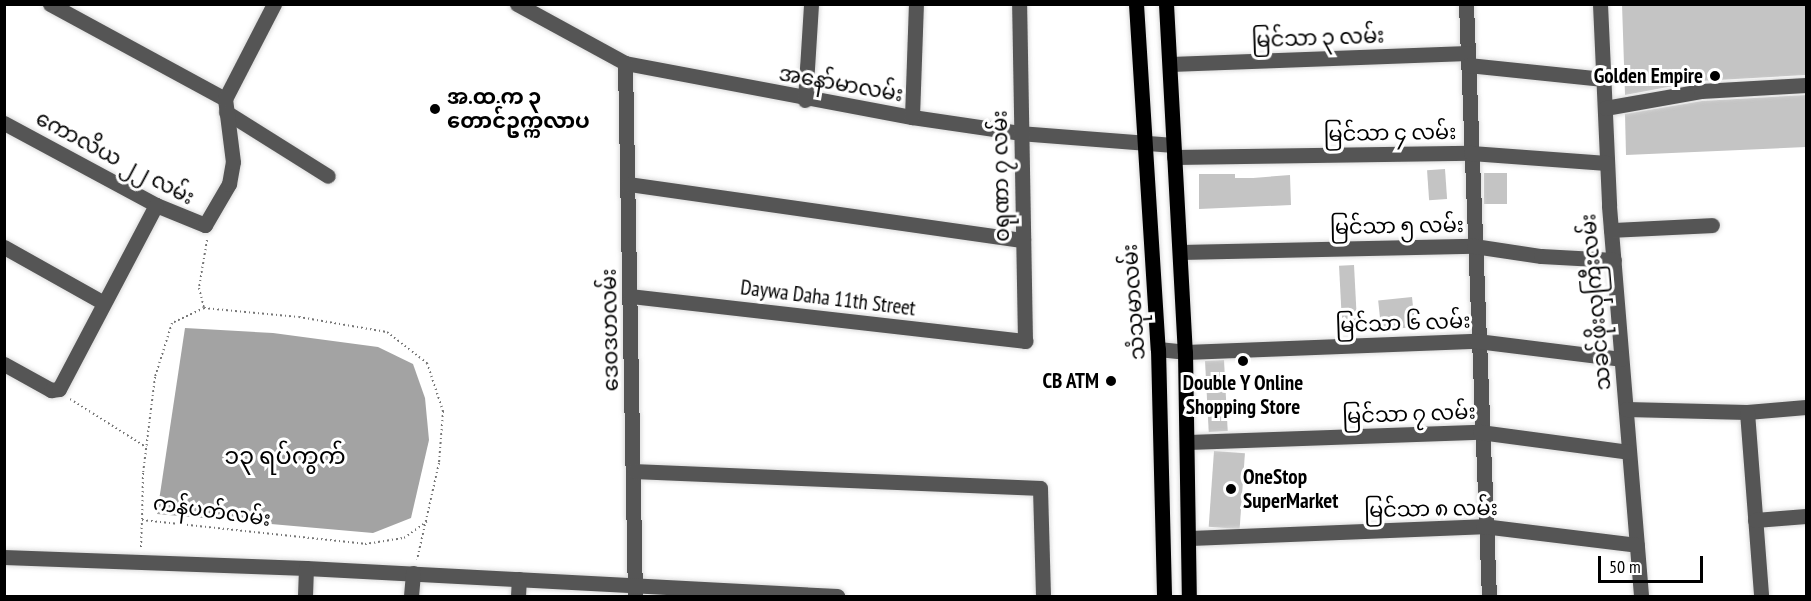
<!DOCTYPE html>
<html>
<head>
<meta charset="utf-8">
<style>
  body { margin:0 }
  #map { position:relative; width:1811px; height:601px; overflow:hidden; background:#fff; font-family:"PT Sans Narrow","Noto Sans Myanmar",sans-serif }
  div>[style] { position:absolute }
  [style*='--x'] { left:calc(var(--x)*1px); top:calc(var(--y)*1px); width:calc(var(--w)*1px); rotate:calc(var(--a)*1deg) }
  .water>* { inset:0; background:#a3a3a3 }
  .building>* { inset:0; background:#c4c4c4; transform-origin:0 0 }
  .path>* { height:2px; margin-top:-1px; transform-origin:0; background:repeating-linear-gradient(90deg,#777 0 1.5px,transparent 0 4.5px) }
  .roads { filter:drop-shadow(0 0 2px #dbdbdb) drop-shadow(0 0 2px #dbdbdb) }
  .minor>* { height:15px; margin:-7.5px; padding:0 7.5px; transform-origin:7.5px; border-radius:7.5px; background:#555 }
  .major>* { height:15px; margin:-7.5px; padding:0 7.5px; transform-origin:7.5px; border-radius:7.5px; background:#000 }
  .dots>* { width:16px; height:16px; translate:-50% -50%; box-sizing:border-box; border:3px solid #fff; border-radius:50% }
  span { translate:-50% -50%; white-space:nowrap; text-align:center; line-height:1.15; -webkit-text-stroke:6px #fff; paint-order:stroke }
  .street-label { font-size:21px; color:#000 }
  .poi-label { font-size:21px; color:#000; font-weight:700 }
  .right { translate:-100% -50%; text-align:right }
  .left { translate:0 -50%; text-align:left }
  .quarter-label { font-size:24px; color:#000 }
  .frame { position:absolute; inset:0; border:6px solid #000; pointer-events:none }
  .scale { position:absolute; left:1598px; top:556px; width:105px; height:27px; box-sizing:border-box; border:3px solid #000; border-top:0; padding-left:8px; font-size:18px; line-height:21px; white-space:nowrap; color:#000; -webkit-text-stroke:4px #fff; paint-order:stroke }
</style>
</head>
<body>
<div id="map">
  <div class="water">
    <div style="clip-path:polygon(185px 328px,273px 333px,378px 347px,413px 364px,425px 398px,429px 440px,411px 518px,373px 533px,157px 514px)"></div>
  </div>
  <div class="building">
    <div style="clip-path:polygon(1622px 4px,1806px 4px,1806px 75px,1700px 81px,1625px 95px)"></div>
    <div style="clip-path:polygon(1806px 95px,1806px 147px,1626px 155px,1625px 114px,1702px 101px)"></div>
    <div style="left:1445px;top:169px;width:30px;height:18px;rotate:86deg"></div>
    <div style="left:1484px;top:173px;width:23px;height:31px"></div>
    <div style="clip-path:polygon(1199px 174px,1235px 174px,1235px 178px,1253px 178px,1290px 175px,1291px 205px,1199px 209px)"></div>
    <div style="left:1354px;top:265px;width:67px;height:15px;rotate:87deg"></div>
    <div style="left:1412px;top:297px;width:30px;height:34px;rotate:84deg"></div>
    <div style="left:1224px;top:360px;width:71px;height:19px;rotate:87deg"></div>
    <div style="left:1214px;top:451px;width:31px;height:76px;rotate:4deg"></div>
  </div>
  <div class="path">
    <div style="--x:207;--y:240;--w:49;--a:99.5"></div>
    <div style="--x:199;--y:288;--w:21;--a:76"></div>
    <div style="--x:204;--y:308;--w:95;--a:5.4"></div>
    <div style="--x:299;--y:317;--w:89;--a:9.7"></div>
    <div style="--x:387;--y:332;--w:51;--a:37.8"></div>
    <div style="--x:427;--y:363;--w:51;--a:71.6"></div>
    <div style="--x:443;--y:411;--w:52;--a:94.4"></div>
    <div style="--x:439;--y:463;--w:99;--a:102.8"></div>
    <div style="--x:204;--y:308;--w:35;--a:155"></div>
    <div style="--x:172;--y:323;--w:57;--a:107.5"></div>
    <div style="--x:155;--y:377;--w:97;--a:97.1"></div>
    <div style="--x:143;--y:473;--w:47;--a:91.2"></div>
    <div style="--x:142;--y:520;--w:224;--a:6.1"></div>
    <div style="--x:365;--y:544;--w:39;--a:-9"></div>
    <div style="--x:404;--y:538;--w:29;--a:-36"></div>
    <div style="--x:70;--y:399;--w:90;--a:32.3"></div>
    <div style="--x:141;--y:547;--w:27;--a:-88"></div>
  </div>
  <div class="roads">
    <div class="minor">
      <div style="--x:50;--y:4;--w:199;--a:28.5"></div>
      <div style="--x:517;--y:4;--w:123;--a:28.6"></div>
      <div style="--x:625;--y:63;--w:292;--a:10.7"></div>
      <div style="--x:912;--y:117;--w:109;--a:8.4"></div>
      <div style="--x:1020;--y:133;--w:153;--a:4.5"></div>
      <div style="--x:1466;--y:4;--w:592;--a:87.78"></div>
      <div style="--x:1600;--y:4;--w:202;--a:87.4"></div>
      <div style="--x:1609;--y:206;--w:391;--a:85.3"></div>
      <div style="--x:625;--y:63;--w:533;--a:88.93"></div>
      <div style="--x:1170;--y:64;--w:298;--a:-2.1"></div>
      <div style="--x:1468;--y:65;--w:136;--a:5.9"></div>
      <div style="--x:805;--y:100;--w:96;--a:-86.4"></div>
      <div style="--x:1605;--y:108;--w:97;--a:-10"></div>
      <div style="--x:1701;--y:91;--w:105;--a:-3.3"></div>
      <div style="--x:226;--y:112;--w:120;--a:32.1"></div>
      <div style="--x:912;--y:117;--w:113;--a:-88"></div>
      <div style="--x:4;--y:123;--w:173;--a:28.3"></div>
      <div style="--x:156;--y:205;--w:53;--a:22.2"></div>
      <div style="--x:205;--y:225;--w:48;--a:-59.7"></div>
      <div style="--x:229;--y:184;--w:22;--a:-80"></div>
      <div style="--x:233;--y:162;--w:64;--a:-97.2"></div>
      <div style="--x:225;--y:99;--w:107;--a:-62.7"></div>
      <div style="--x:1174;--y:157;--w:297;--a:-0.8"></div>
      <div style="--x:1471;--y:153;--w:136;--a:4.2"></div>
      <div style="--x:628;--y:184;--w:399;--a:8.1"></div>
      <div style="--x:1611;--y:230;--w:101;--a:-2.8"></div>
      <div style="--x:4;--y:247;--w:112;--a:29.3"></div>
      <div style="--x:1180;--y:252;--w:294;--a:-1.2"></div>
      <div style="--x:1474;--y:246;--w:68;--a:8.5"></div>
      <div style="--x:1541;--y:256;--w:73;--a:3.1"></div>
      <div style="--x:630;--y:296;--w:398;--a:6.5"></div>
      <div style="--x:1025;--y:341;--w:337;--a:-91"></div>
      <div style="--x:1158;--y:349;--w:27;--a:6"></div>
      <div style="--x:1185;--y:352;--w:292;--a:-2.2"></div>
      <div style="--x:1477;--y:341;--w:145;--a:7.1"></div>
      <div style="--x:4;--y:364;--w:54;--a:29"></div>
      <div style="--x:51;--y:390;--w:8;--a:-7"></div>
      <div style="--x:59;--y:389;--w:208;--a:-62.2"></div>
      <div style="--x:1626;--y:409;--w:121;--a:1.4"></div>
      <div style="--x:1747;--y:412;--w:59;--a:-4.8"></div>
      <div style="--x:1747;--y:412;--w:185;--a:85.6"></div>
      <div style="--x:1188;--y:442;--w:292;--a:-2"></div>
      <div style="--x:1480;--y:432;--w:150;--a:7.6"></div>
      <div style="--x:634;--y:471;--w:406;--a:2.4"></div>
      <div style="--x:1040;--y:488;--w:108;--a:88.4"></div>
      <div style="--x:1755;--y:520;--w:51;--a:-4.5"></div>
      <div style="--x:1190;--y:538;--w:293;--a:-2.3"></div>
      <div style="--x:1483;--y:526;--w:155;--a:7"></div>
      <div style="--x:4;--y:557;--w:302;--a:2.1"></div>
      <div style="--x:306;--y:568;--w:532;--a:3.02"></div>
      <div style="--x:305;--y:596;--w:28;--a:-88"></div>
      <div style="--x:411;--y:596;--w:23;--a:-85"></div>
      <div style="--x:518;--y:596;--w:17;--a:-87"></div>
    </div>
    <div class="major">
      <div style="--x:1136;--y:4;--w:346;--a:86.4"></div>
      <div style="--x:1158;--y:349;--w:247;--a:88.6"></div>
      <div style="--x:1166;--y:4;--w:349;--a:86.9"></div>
      <div style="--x:1185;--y:352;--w:244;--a:89.1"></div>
    </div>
  </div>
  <div class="dots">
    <div style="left:1715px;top:76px;background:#000"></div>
    <div style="left:435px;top:109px;background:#000"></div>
    <div style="left:1243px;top:361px;background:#000"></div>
    <div style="left:1111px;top:381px;background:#000"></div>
    <div style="left:1231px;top:489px;background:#000"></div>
  </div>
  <div class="street-label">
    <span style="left:1318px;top:38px;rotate:-2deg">မြင်သာ ၃ လမ်း</span>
    <span style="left:841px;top:84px;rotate:10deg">အနော်မာလမ်း</span>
    <span style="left:1390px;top:133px;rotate:-1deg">မြင်သာ ၄ လမ်း</span>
    <span style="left:115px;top:158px;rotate:28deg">ကောလိယ ၂၂ လမ်း</span>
    <span style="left:1001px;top:176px;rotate:-91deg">၀ရုဏာ ၇ လမ်း</span>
    <span style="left:1397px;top:226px;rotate:-1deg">မြင်သာ ၅ လမ်း</span>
    <span style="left:828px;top:298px;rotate:7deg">Daywa Daha 11th Street</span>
    <span style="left:1134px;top:302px;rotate:-94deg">သံသုမာလမ်း</span>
    <span style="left:1596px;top:302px;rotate:-95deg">သခင်ဖိုးလှကြီးလမ်း</span>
    <span style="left:1403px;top:323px;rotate:-2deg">မြင်သာ ၆ လမ်း</span>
    <span style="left:610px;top:330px;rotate:-91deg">ဒေဝဒဟလမ်း</span>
    <span style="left:1409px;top:414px;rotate:-2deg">မြင်သာ ၇ လမ်း</span>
    <span style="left:1431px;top:509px;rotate:-1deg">မြင်သာ ၈ လမ်း</span>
    <span style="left:212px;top:511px;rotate:8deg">ကန်ပတ်လမ်း</span>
  </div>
  <div class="poi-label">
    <span class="right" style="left:1703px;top:76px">Golden Empire</span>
    <span class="left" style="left:447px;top:109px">အ.ထ.က ၃<br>တောင်ဥက္ကလာပ</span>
    <span class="right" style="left:1099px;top:381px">CB ATM</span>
    <span style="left:1243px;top:395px">Double Y Online<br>Shopping Store</span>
    <span class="left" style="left:1243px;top:489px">OneStop<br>SuperMarket</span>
  </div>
  <div class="quarter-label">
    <span style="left:285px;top:456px">၁၃ ရပ်ကွက်</span>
  </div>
  <div class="frame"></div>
  <div class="scale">50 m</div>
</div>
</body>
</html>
